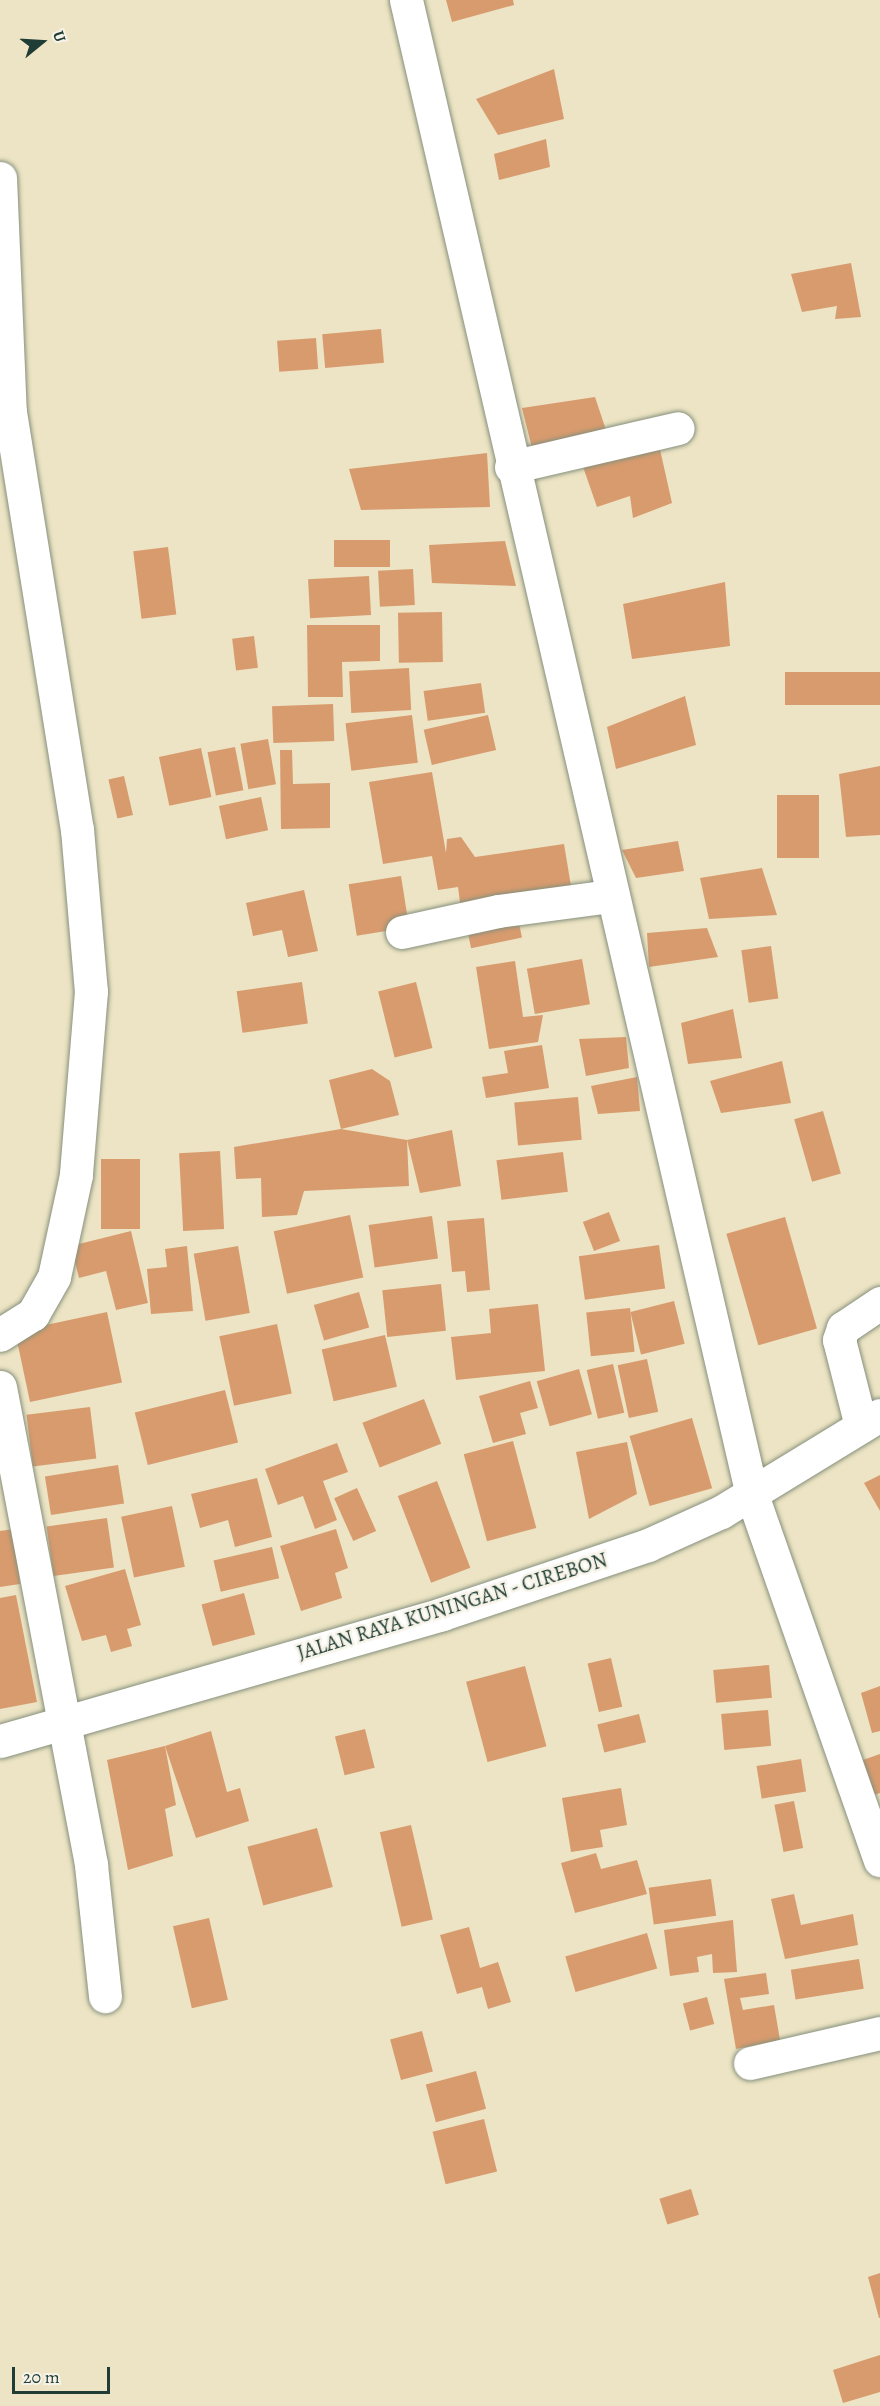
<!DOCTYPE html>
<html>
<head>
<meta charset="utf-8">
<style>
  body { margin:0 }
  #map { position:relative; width:880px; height:2406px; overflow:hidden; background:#ece4c4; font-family:Alegreya,serif }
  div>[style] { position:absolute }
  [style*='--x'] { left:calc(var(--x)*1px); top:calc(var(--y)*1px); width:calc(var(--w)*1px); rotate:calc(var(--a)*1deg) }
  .building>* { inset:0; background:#d89b6e; transform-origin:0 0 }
  .roads { filter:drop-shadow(0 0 2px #86907c) drop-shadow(0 0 2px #86907c) }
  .minor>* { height:33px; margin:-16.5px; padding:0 16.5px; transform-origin:16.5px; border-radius:16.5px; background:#fff }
  .highway>* { height:33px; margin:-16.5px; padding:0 16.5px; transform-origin:16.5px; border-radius:16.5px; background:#fff }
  span { translate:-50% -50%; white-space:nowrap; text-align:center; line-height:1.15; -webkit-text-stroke:5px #f7f3e8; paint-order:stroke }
  .street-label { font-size:21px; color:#1f3d34 }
  .north { position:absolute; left:12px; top:12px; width:60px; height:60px; -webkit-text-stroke:4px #f7f3e8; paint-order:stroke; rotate:72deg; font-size:16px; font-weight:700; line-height:24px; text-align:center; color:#1f3d34 }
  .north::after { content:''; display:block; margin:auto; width:21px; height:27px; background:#1f3d34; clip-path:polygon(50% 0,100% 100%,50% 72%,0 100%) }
  .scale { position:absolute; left:12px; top:2367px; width:98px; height:27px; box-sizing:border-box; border:3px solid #1f3d34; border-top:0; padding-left:8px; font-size:18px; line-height:21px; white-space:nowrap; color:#1f3d34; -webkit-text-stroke:4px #f7f3e8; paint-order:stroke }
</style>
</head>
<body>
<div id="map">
  <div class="building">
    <div style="clip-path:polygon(446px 0,513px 0,514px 5px,452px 22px)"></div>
    <div style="clip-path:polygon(554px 69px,564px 119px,498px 135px,476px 99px)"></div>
    <div style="clip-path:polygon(546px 139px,550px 167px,499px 180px,494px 154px)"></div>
    <div style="clip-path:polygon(851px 263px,861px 317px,835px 319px,837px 306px,802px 312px,791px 274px)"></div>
    <div style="left:381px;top:329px;width:34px;height:59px;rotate:85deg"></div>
    <div style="left:316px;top:338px;width:31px;height:39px;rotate:86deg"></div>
    <div style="clip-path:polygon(595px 397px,607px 433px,532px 448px,522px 408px)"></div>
    <div style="clip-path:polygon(659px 445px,672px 503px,633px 518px,630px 496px,597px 507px,582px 464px)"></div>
    <div style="clip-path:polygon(487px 453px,490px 507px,361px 510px,349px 469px)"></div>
    <div style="left:390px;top:540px;width:27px;height:56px;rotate:90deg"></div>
    <div style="clip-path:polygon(505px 541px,516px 586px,432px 583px,429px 545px)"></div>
    <div style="left:168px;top:547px;width:68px;height:35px;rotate:83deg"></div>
    <div style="left:413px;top:569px;width:36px;height:35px;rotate:87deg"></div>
    <div style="left:369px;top:576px;width:39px;height:61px;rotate:87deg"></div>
    <div style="clip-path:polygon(725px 582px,730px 646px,632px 659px,623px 604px)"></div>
    <div style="left:442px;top:612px;width:50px;height:44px;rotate:89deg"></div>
    <div style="clip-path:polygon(307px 625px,380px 625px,380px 661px,342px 662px,343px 697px,308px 697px)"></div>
    <div style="left:254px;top:636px;width:32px;height:22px;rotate:83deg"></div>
    <div style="left:409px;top:668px;width:42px;height:60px;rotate:87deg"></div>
    <div style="left:880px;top:672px;width:33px;height:95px;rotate:90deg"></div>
    <div style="left:481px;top:683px;width:30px;height:58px;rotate:82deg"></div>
    <div style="clip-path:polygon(685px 696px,696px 745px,616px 769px,607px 727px)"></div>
    <div style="left:333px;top:704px;width:37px;height:61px;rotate:88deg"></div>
    <div style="left:412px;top:715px;width:48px;height:67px;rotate:83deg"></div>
    <div style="left:488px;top:715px;width:36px;height:66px;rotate:77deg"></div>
    <div style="left:268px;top:739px;width:46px;height:28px;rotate:80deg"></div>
    <div style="left:235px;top:747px;width:44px;height:28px;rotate:79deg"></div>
    <div style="left:201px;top:748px;width:50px;height:43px;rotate:78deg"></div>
    <div style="clip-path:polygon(280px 750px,292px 750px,293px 784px,330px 783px,330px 828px,281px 829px)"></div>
    <div style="clip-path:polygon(880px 766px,880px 835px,846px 837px,839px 774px)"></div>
    <div style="clip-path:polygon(432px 772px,446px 853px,447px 839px,461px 837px,475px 857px,564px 844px,572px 892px,461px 910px,458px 887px,438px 890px,432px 856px,383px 864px,369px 782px)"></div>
    <div style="left:124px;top:776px;width:40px;height:16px;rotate:77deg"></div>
    <div style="left:777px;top:795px;width:42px;height:63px"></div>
    <div style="left:261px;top:797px;width:34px;height:43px;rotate:78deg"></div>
    <div style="clip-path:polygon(678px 841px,684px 871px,636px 878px,622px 850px)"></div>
    <div style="clip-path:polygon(762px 868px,777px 915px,709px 919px,700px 878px)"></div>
    <div style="left:401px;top:876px;width:52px;height:53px;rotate:81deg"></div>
    <div style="clip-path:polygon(304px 890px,318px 951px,288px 957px,282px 930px,253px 936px,246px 903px)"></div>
    <div style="left:517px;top:914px;width:24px;height:52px;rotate:78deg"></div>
    <div style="clip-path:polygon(707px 928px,718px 957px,649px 967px,647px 933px)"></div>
    <div style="left:771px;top:946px;width:53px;height:30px;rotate:82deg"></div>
    <div style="left:582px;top:959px;width:46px;height:56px;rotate:80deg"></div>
    <div style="clip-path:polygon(515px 961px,523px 1017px,543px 1015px,538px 1042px,489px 1049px,476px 967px)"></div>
    <div style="left:302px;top:982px;width:42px;height:66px;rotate:82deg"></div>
    <div style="left:416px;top:982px;width:68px;height:39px;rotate:76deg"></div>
    <div style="clip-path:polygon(733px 1009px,742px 1058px,688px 1064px,681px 1023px)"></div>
    <div style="clip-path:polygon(626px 1037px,629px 1068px,586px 1076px,579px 1039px)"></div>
    <div style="clip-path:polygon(542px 1045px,549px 1088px,486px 1098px,482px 1077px,508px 1073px,504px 1051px)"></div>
    <div style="clip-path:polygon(782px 1061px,791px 1103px,721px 1113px,710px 1081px)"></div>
    <div style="clip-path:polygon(372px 1069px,390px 1081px,399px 1115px,341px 1129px,329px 1080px)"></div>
    <div style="clip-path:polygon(637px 1077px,640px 1111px,598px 1114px,591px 1086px)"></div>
    <div style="left:578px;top:1097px;width:43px;height:64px;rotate:85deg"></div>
    <div style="left:823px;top:1111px;width:65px;height:30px;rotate:74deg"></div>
    <div style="clip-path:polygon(341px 1129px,407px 1140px,452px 1130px,461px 1186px,420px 1193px,407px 1140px,409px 1186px,304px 1191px,297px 1215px,262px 1217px,261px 1178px,236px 1179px,234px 1147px)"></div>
    <div style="left:220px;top:1151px;width:78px;height:41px;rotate:87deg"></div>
    <div style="left:563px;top:1152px;width:40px;height:67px;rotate:83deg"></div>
    <div style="left:101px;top:1159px;width:39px;height:70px"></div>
    <div style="left:609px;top:1212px;width:31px;height:28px;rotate:69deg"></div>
    <div style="left:350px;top:1215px;width:64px;height:78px;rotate:78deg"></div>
    <div style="left:432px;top:1216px;width:43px;height:64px;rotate:82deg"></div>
    <div style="left:785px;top:1217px;width:116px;height:61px;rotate:74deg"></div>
    <div style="clip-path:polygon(484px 1218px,490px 1290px,467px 1292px,465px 1271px,452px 1272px,447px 1221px)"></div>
    <div style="clip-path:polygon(131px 1231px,148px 1303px,116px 1310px,106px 1271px,79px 1278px,71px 1246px)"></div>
    <div style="left:659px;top:1245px;width:44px;height:81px;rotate:82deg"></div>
    <div style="clip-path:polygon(187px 1246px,193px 1311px,151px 1314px,147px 1269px,167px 1267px,165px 1249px)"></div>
    <div style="left:238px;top:1246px;width:68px;height:45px;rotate:80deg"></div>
    <div style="left:441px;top:1284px;width:47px;height:59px;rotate:84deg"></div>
    <div style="left:359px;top:1292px;width:37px;height:47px;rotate:74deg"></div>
    <div style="left:674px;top:1301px;width:44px;height:45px;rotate:76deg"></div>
    <div style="clip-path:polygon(538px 1304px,545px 1371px,456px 1380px,451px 1337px,491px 1333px,489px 1309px)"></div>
    <div style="left:630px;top:1308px;width:44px;height:44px;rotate:84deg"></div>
    <div style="left:107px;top:1312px;width:72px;height:94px;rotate:78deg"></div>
    <div style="left:277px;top:1324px;width:71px;height:59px;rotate:78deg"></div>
    <div style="left:385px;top:1335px;width:53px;height:65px;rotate:77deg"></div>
    <div style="left:647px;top:1359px;width:54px;height:30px;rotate:78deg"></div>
    <div style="left:613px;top:1364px;width:50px;height:27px;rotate:77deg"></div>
    <div style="left:579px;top:1369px;width:47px;height:44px;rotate:74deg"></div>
    <div style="clip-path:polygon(530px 1381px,538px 1408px,520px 1413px,526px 1434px,493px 1443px,479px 1396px)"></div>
    <div style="left:225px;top:1390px;width:54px;height:93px;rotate:76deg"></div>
    <div style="left:424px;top:1399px;width:48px;height:66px;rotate:69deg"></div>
    <div style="left:90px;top:1407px;width:52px;height:64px;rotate:83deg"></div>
    <div style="left:692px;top:1418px;width:73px;height:65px;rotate:74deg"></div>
    <div style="left:513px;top:1441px;width:90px;height:51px;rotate:75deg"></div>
    <div style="clip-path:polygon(627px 1442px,637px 1494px,589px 1519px,576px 1452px)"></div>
    <div style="clip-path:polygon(337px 1443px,348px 1472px,323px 1481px,337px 1520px,315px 1529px,303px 1496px,278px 1505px,265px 1469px)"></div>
    <div style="left:118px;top:1465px;width:39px;height:74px;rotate:81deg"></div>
    <div style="clip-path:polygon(880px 1475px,880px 1511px,864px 1483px)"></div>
    <div style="clip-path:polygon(257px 1478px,272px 1537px,235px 1547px,228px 1520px,200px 1528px,191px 1494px)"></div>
    <div style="left:437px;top:1481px;width:93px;height:42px;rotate:69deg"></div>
    <div style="left:357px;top:1488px;width:47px;height:25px;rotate:66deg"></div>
    <div style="left:172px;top:1506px;width:62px;height:52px;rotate:78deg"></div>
    <div style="left:107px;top:1518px;width:50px;height:61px;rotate:82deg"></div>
    <div style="clip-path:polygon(14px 1529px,20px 1584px,0 1587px,0 1531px)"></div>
    <div style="clip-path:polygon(336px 1529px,348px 1568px,335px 1573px,342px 1598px,301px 1611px,280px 1546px)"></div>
    <div style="left:272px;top:1547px;width:32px;height:60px;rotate:77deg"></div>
    <div style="clip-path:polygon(125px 1569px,141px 1625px,127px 1629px,132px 1646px,111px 1652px,106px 1635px,82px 1641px,65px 1586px)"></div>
    <div style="left:244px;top:1593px;width:43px;height:44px;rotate:75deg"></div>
    <div style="clip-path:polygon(16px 1595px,37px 1702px,0 1709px,0 1598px)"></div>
    <div style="left:611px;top:1658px;width:50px;height:24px;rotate:77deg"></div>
    <div style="left:769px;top:1665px;width:33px;height:56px;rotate:85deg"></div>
    <div style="left:525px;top:1666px;width:83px;height:61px;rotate:75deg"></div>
    <div style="clip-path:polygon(880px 1686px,880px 1731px,872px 1733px,861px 1693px)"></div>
    <div style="left:768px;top:1710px;width:36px;height:47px;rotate:85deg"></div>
    <div style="left:639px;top:1714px;width:29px;height:43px;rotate:76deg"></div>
    <div style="left:365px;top:1729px;width:40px;height:31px;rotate:76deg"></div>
    <div style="clip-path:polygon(211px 1731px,227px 1792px,240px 1788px,249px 1821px,196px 1838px,165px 1746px)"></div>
    <div style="clip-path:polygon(165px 1746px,176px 1805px,165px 1809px,173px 1856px,128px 1870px,107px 1760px)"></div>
    <div style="clip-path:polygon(880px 1754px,880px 1793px,871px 1796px,860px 1761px)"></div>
    <div style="left:801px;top:1759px;width:33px;height:45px;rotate:81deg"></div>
    <div style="clip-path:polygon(621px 1788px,627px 1825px,600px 1830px,603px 1847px,571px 1852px,562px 1798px)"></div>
    <div style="left:794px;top:1801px;width:48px;height:20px;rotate:79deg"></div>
    <div style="left:411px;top:1825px;width:97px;height:32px;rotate:77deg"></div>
    <div style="left:317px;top:1828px;width:61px;height:72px;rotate:75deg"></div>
    <div style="clip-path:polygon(596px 1853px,601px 1869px,637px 1860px,647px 1894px,575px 1913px,561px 1863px)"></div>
    <div style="left:711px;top:1879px;width:37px;height:63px;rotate:82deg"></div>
    <div style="clip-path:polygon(794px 1894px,801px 1925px,853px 1914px,858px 1945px,785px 1959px,771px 1899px)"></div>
    <div style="left:209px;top:1918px;width:84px;height:37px;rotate:77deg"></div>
    <div style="clip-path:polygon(733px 1920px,737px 1972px,713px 1973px,712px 1954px,697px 1957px,699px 1972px,670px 1976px,664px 1930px)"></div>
    <div style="clip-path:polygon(469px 1927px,480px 1968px,498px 1962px,511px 2002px,488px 2009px,482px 1987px,457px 1994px,440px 1935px)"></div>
    <div style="left:647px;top:1933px;width:37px;height:85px;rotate:74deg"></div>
    <div style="left:859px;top:1959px;width:30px;height:69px;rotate:81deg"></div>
    <div style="clip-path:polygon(766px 1973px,769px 1994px,740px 1998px,743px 2010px,774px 2005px,780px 2040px,736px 2049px,724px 1979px)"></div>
    <div style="left:707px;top:1997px;width:28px;height:25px;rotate:75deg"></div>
    <div style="left:422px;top:2031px;width:42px;height:33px;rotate:75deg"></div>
    <div style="left:476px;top:2071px;width:39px;height:52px;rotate:75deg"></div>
    <div style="left:484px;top:2119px;width:54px;height:53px;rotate:76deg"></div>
    <div style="left:691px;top:2189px;width:27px;height:33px;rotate:73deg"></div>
    <div style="clip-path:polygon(880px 2273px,880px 2318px,879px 2318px,868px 2277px)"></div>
    <div style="clip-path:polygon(880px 2355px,880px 2392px,843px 2403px,833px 2370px)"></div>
  </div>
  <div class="roads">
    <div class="minor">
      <div style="--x:406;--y:0;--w:1535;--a:76.97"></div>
      <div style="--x:752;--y:1495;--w:387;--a:70.7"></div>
      <div style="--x:0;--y:178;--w:234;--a:87.6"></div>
      <div style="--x:10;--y:412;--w:422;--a:80.9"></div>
      <div style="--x:77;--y:829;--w:163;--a:85.1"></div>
      <div style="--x:91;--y:991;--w:185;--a:94.7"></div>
      <div style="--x:76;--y:1175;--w:104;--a:102.2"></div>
      <div style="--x:54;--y:1277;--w:43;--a:119.6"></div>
      <div style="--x:33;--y:1314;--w:39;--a:148"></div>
      <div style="--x:511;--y:467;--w:171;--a:-13.1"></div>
      <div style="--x:402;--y:932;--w:98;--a:-12.3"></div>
      <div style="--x:498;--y:911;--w:114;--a:-7.6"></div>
      <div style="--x:0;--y:1387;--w:487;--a:79.2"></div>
      <div style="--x:91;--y:1865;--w:132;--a:83.9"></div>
      <div style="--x:861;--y:1426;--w:89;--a:-104.3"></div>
      <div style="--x:839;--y:1340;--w:13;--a:-72"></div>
      <div style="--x:843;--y:1328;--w:45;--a:-34"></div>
      <div style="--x:750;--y:2063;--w:133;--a:-13"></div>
    </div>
    <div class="highway">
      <div style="--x:0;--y:1741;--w:460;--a:-16"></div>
      <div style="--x:442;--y:1614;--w:217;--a:-18.5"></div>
      <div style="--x:648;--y:1545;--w:80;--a:-24.3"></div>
      <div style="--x:721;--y:1512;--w:186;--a:-31.4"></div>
    </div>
  </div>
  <div class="street-label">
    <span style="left:452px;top:1606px;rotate:-17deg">JALAN RAYA KUNINGAN - CIREBON</span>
  </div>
  <div class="north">U</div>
  <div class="scale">20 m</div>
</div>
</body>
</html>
